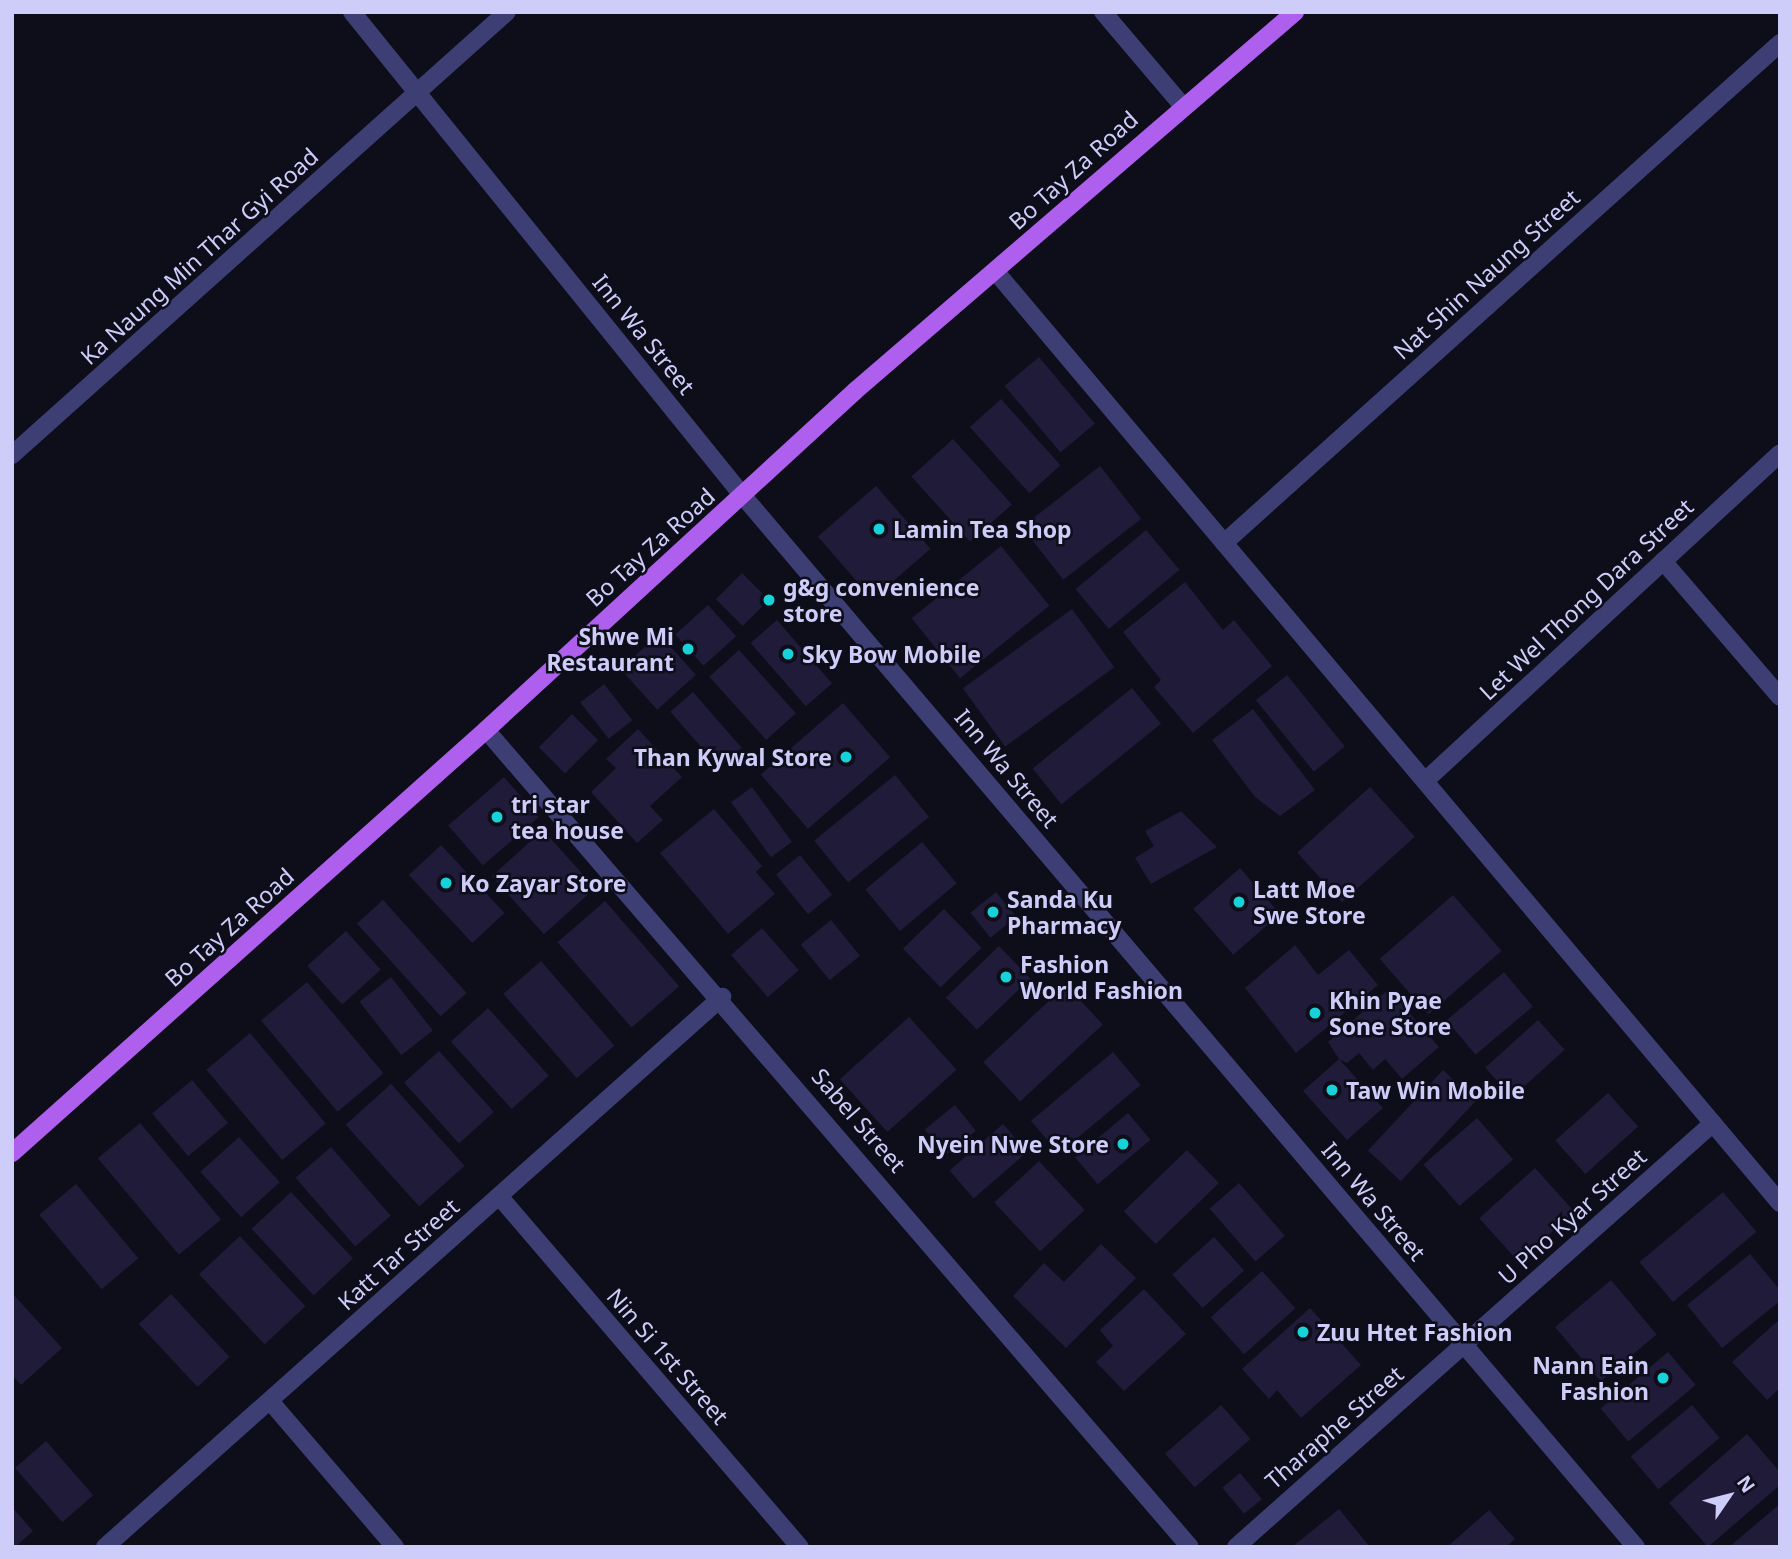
<!DOCTYPE html>
<html>
<head>
<meta charset="utf-8">
<style>
  body { margin:0 }
  #map { position:relative; width:1792px; height:1559px; overflow:hidden; background:#0e0d1a; font-family:"Noto Sans",sans-serif }
  div>[style] { position:absolute }
  [style*='--x'] { left:calc(var(--x)*1px); top:calc(var(--y)*1px); width:calc(var(--w)*1px); rotate:calc(var(--a)*1deg) }
  .building>* { inset:0; background:#1f1b39; transform-origin:0 0 }
  .minor>* { height:18px; margin:-9px; padding:0 9px; transform-origin:9px; border-radius:9px; background:#3d3e74 }
  .major>* { height:18px; margin:-9px; padding:0 9px; transform-origin:9px; border-radius:9px; background:#af5fed }
  .dots>* { width:19px; height:19px; translate:-50% -50%; box-sizing:border-box; border:4px solid #0e0d1a; border-radius:50% }
  span { translate:-50% -50%; white-space:nowrap; text-align:center; line-height:1.15; -webkit-text-stroke:5px #0e0d1a; paint-order:stroke }
  .street-label { font-size:23px; color:#ceccf9 }
  .poi-label { font-size:23px; color:#ceccf9; font-weight:700 }
  .left { translate:0 -50%; text-align:left }
  .right { translate:-100% -50%; text-align:right }
  .frame { position:absolute; inset:0; border:14px solid #ceccf9; pointer-events:none }
  .north { position:absolute; left:1694px; top:1461px; width:70px; height:70px; -webkit-text-stroke:5px #0e0d1a; paint-order:stroke; rotate:55deg; font-size:19px; font-weight:700; line-height:28px; text-align:center; color:#ceccf9 }
  .north::after { content:''; display:block; margin:auto; width:24px; height:32px; background:#ceccf9; clip-path:polygon(50% 0,100% 100%,50% 72%,0 100%) }
</style>
</head>
<body>
<div id="map">
  <div class="building">
    <div style="left:1039px;top:357px;width:87px;height:45px;rotate:50deg"></div>
    <div style="left:1001px;top:399px;width:89px;height:42px;rotate:48deg"></div>
    <div style="left:953px;top:439px;width:88px;height:56px;rotate:48deg"></div>
    <div style="left:1100px;top:466px;width:67px;height:99px;rotate:52deg"></div>
    <div style="left:876px;top:486px;width:83px;height:77px;rotate:49deg"></div>
    <div style="left:1146px;top:530px;width:52px;height:92px;rotate:50deg"></div>
    <div style="left:1001px;top:546px;width:77px;height:115px;rotate:51deg"></div>
    <div style="left:742px;top:573px;width:38px;height:37px;rotate:45deg"></div>
    <div style="clip-path:polygon(1185px 582px,1223px 630px,1234px 620px,1272px 666px,1193px 733px,1154px 687px,1161px 680px,1123px 632px)"></div>
    <div style="left:708px;top:605px;width:42px;height:44px;rotate:48deg"></div>
    <div style="left:1072px;top:609px;width:72px;height:135px;rotate:54deg"></div>
    <div style="left:777px;top:620px;width:84px;height:35px;rotate:49deg"></div>
    <div style="left:659px;top:634px;width:55px;height:52px;rotate:48deg"></div>
    <div style="left:739px;top:650px;width:85px;height:40px;rotate:48deg"></div>
    <div style="left:1287px;top:675px;width:92px;height:40px;rotate:51deg"></div>
    <div style="left:604px;top:684px;width:46px;height:30px;rotate:52deg"></div>
    <div style="left:1132px;top:688px;width:46px;height:128px;rotate:51deg"></div>
    <div style="left:693px;top:692px;width:74px;height:30px;rotate:49deg"></div>
    <div style="left:843px;top:703px;width:72px;height:109px;rotate:49deg"></div>
    <div style="clip-path:polygon(1253px 709px,1315px 790px,1280px 816px,1255px 797px,1212px 740px)"></div>
    <div style="left:572px;top:714px;width:37px;height:47px;rotate:45deg"></div>
    <div style="clip-path:polygon(638px 729px,682px 777px,650px 806px,663px 820px,637px 843px,591px 792px,616px 768px,606px 759px)"></div>
    <div style="left:895px;top:775px;width:54px;height:104px;rotate:51deg"></div>
    <div style="left:504px;top:777px;width:53px;height:74px;rotate:49deg"></div>
    <div style="left:752px;top:787px;width:68px;height:26px;rotate:54deg"></div>
    <div style="left:1370px;top:787px;width:67px;height:98px;rotate:48deg"></div>
    <div style="clip-path:polygon(714px 809px,762px 866px,756px 872px,775px 894px,728px 934px,660px 853px)"></div>
    <div style="clip-path:polygon(1181px 811px,1217px 847px,1151px 884px,1135px 858px,1154px 846px,1145px 831px)"></div>
    <div style="left:543px;top:830px;width:78px;height:69px;rotate:48deg"></div>
    <div style="left:922px;top:842px;width:54px;height:74px;rotate:50deg"></div>
    <div style="left:441px;top:845px;width:93px;height:44px;rotate:47deg"></div>
    <div style="left:800px;top:855px;width:51px;height:31px;rotate:51deg"></div>
    <div style="left:1240px;top:868px;width:61px;height:62px;rotate:49deg"></div>
    <div style="left:996px;top:892px;width:32px;height:33px;rotate:51deg"></div>
    <div style="left:1453px;top:895px;width:74px;height:97px;rotate:49deg"></div>
    <div style="left:383px;top:900px;width:125px;height:35px;rotate:48deg"></div>
    <div style="left:605px;top:901px;width:113px;height:63px;rotate:49deg"></div>
    <div style="left:944px;top:909px;width:54px;height:57px;rotate:46deg"></div>
    <div style="left:831px;top:920px;width:46px;height:39px;rotate:51deg"></div>
    <div style="left:762px;top:928px;width:56px;height:41px;rotate:49deg"></div>
    <div style="left:346px;top:931px;width:52px;height:52px;rotate:48deg"></div>
    <div style="clip-path:polygon(1295px 945px,1318px 975px,1349px 950px,1378px 985px,1296px 1053px,1245px 988px)"></div>
    <div style="left:999px;top:946px;width:45px;height:74px;rotate:46deg"></div>
    <div style="left:541px;top:961px;width:112px;height:50px;rotate:49deg"></div>
    <div style="left:1504px;top:972px;width:45px;height:75px;rotate:50deg"></div>
    <div style="left:391px;top:977px;width:68px;height:40px;rotate:52deg"></div>
    <div style="left:307px;top:982px;width:119px;height:60px;rotate:50deg"></div>
    <div style="left:1066px;top:985px;width:54px;height:113px;rotate:47deg"></div>
    <div style="clip-path:polygon(1389px 989px,1439px 1047px,1402px 1079px,1385px 1059px,1373px 1070px,1359px 1053px,1347px 1063px,1339px 1059px,1383px 1108px,1347px 1140px,1303px 1091px,1339px 1059px,1328px 1042px)"></div>
    <div style="left:488px;top:1008px;width:91px;height:50px;rotate:48deg"></div>
    <div style="left:909px;top:1017px;width:71px;height:93px;rotate:48deg"></div>
    <div style="left:1538px;top:1020px;width:40px;height:71px;rotate:48deg"></div>
    <div style="left:250px;top:1033px;width:118px;height:57px;rotate:50deg"></div>
    <div style="left:439px;top:1051px;width:82px;height:47px;rotate:48deg"></div>
    <div style="left:1113px;top:1052px;width:43px;height:107px;rotate:50deg"></div>
    <div style="left:1443px;top:1070px;width:45px;height:110px;rotate:43deg"></div>
    <div style="left:192px;top:1080px;width:56px;height:52px;rotate:50deg"></div>
    <div style="left:391px;top:1084px;width:110px;height:61px;rotate:48deg"></div>
    <div style="left:1608px;top:1093px;width:45px;height:71px;rotate:48deg"></div>
    <div style="left:955px;top:1105px;width:33px;height:39px;rotate:51deg"></div>
    <div style="left:1128px;top:1113px;width:35px;height:69px;rotate:50deg"></div>
    <div style="left:1477px;top:1118px;width:55px;height:71px;rotate:49deg"></div>
    <div style="left:140px;top:1123px;width:126px;height:55px;rotate:50deg"></div>
    <div style="left:1003px;top:1124px;width:37px;height:71px;rotate:49deg"></div>
    <div style="left:239px;top:1137px;width:61px;height:52px;rotate:48deg"></div>
    <div style="left:331px;top:1147px;width:91px;height:47px;rotate:49deg"></div>
    <div style="left:1187px;top:1150px;width:46px;height:88px;rotate:46deg"></div>
    <div style="left:1039px;top:1161px;width:67px;height:61px;rotate:47deg"></div>
    <div style="left:1535px;top:1168px;width:59px;height:75px;rotate:48deg"></div>
    <div style="left:1239px;top:1183px;width:70px;height:39px;rotate:49deg"></div>
    <div style="left:76px;top:1184px;width:97px;height:48px;rotate:50deg"></div>
    <div style="left:291px;top:1192px;width:91px;height:54px;rotate:47deg"></div>
    <div style="left:1723px;top:1192px;width:52px;height:109px;rotate:50deg"></div>
    <div style="left:240px;top:1236px;width:96px;height:56px;rotate:47deg"></div>
    <div style="left:1214px;top:1237px;width:45px;height:56px;rotate:48deg"></div>
    <div style="clip-path:polygon(1101px 1244px,1136px 1278px,1066px 1348px,1013px 1296px,1044px 1263px,1064px 1282px)"></div>
    <div style="clip-path:polygon(1750px 1254px,1780px 1290px,1780px 1301px,1722px 1348px,1687px 1305px)"></div>
    <div style="left:1262px;top:1271px;width:50px;height:69px;rotate:48deg"></div>
    <div style="left:1611px;top:1280px;width:71px;height:73px;rotate:50deg"></div>
    <div style="clip-path:polygon(1144px 1289px,1186px 1334px,1124px 1391px,1096px 1362px,1113px 1346px,1100px 1330px)"></div>
    <div style="clip-path:polygon(12px 1293px,62px 1348px,21px 1385px,12px 1375px)"></div>
    <div style="left:171px;top:1294px;width:86px;height:44px;rotate:47deg"></div>
    <div style="clip-path:polygon(1310px 1308px,1361px 1365px,1301px 1418px,1277px 1390px,1269px 1399px,1242px 1369px)"></div>
    <div style="clip-path:polygon(1780px 1319px,1780px 1388px,1767px 1400px,1732px 1362px)"></div>
    <div style="left:1668px;top:1352px;width:43px;height:88px;rotate:50deg"></div>
    <div style="left:1221px;top:1405px;width:45px;height:74px;rotate:49deg"></div>
    <div style="left:1692px;top:1405px;width:43px;height:80px;rotate:50deg"></div>
    <div style="clip-path:polygon(1747px 1434px,1780px 1472px,1780px 1485px,1708px 1547px,1669px 1503px)"></div>
    <div style="left:46px;top:1441px;width:72px;height:41px;rotate:49deg"></div>
    <div style="left:1240px;top:1473px;width:34px;height:23px;rotate:50deg"></div>
    <div style="clip-path:polygon(1780px 1504px,1780px 1547px,1729px 1547px)"></div>
    <div style="clip-path:polygon(12px 1507px,33px 1531px,15px 1547px,12px 1547px)"></div>
    <div style="clip-path:polygon(1339px 1509px,1370px 1547px,1292px 1547px)"></div>
    <div style="clip-path:polygon(1489px 1510px,1515px 1539px,1506px 1547px,1447px 1547px)"></div>
  </div>
  <div class="minor">
    <div style="--x:352;--y:12;--w:622;--a:51.07"></div>
    <div style="--x:743;--y:496;--w:1379;--a:49.65"></div>
    <div style="--x:1103;--y:12;--w:122;--a:49.7"></div>
    <div style="--x:996;--y:272;--w:1217;--a:49.9"></div>
    <div style="--x:12;--y:455;--w:664;--a:-41.83"></div>
    <div style="--x:1224;--y:543;--w:748;--a:-41.96"></div>
    <div style="--x:1663;--y:561;--w:179;--a:49.3"></div>
    <div style="--x:486;--y:730;--w:1078;--a:49.25"></div>
    <div style="--x:1425;--y:781;--w:483;--a:-42.7"></div>
    <div style="--x:499;--y:1196;--w:462;--a:49.4"></div>
    <div style="--x:270;--y:1401;--w:192;--a:49.4"></div>
    <div style="--x:105;--y:1547;--w:827;--a:-41.71"></div>
    <div style="--x:1236;--y:1547;--w:638;--a:-41.63"></div>
  </div>
  <div class="major">
    <div style="--x:12;--y:1153;--w:635;--a:-41.75"></div>
    <div style="--x:486;--y:730;--w:501;--a:-42.57"></div>
    <div style="--x:855;--y:391;--w:581;--a:-40.74"></div>
  </div>
  <div class="dots">
    <div style="left:879px;top:529px;background:#18d2d9"></div>
    <div style="left:769px;top:600px;background:#18d2d9"></div>
    <div style="left:688px;top:649px;background:#18d2d9"></div>
    <div style="left:788px;top:654px;background:#18d2d9"></div>
    <div style="left:846px;top:757px;background:#18d2d9"></div>
    <div style="left:497px;top:817px;background:#18d2d9"></div>
    <div style="left:446px;top:883px;background:#18d2d9"></div>
    <div style="left:1239px;top:902px;background:#18d2d9"></div>
    <div style="left:993px;top:912px;background:#18d2d9"></div>
    <div style="left:1006px;top:977px;background:#18d2d9"></div>
    <div style="left:1315px;top:1013px;background:#18d2d9"></div>
    <div style="left:1332px;top:1090px;background:#18d2d9"></div>
    <div style="left:1123px;top:1144px;background:#18d2d9"></div>
    <div style="left:1303px;top:1332px;background:#18d2d9"></div>
    <div style="left:1663px;top:1378px;background:#18d2d9"></div>
  </div>
  <div class="street-label">
    <span style="left:1073px;top:170px;rotate:-42deg">Bo Tay Za Road</span>
    <span style="left:199px;top:256px;rotate:-42deg">Ka Naung Min Thar Gyi Road</span>
    <span style="left:1486px;top:274px;rotate:-42deg">Nat Shin Naung Street</span>
    <span style="left:644px;top:334px;rotate:51deg">Inn Wa Street</span>
    <span style="left:650px;top:547px;rotate:-42deg">Bo Tay Za Road</span>
    <span style="left:1586px;top:599px;rotate:-43deg">Let Wel Thong Dara Street</span>
    <span style="left:1007px;top:768px;rotate:50deg">Inn Wa Street</span>
    <span style="left:229px;top:927px;rotate:-42deg">Bo Tay Za Road</span>
    <span style="left:859px;top:1120px;rotate:49deg">Sabel Street</span>
    <span style="left:1374px;top:1201px;rotate:50deg">Inn Wa Street</span>
    <span style="left:1572px;top:1216px;rotate:-42deg">U Pho Kyar Street</span>
    <span style="left:398px;top:1254px;rotate:-42deg">Katt Tar Street</span>
    <span style="left:668px;top:1356px;rotate:49deg">Nin Si 1st Street</span>
    <span style="left:1334px;top:1427px;rotate:-41deg">Tharaphe Street</span>
  </div>
  <div class="poi-label">
    <span class="left" style="left:893px;top:529px">Lamin Tea Shop</span>
    <span class="left" style="left:783px;top:600px">g&amp;g convenience<br>store</span>
    <span class="right" style="left:674px;top:649px">Shwe Mi<br>Restaurant</span>
    <span class="left" style="left:802px;top:654px">Sky Bow Mobile</span>
    <span class="right" style="left:832px;top:757px">Than Kywal Store</span>
    <span class="left" style="left:511px;top:817px">tri star<br>tea house</span>
    <span class="left" style="left:460px;top:883px">Ko Zayar Store</span>
    <span class="left" style="left:1253px;top:902px">Latt Moe<br>Swe Store</span>
    <span class="left" style="left:1007px;top:912px">Sanda Ku<br>Pharmacy</span>
    <span class="left" style="left:1020px;top:977px">Fashion<br>World Fashion</span>
    <span class="left" style="left:1329px;top:1013px">Khin Pyae<br>Sone Store</span>
    <span class="left" style="left:1346px;top:1090px">Taw Win Mobile</span>
    <span class="right" style="left:1109px;top:1144px">Nyein Nwe Store</span>
    <span class="left" style="left:1317px;top:1332px">Zuu Htet Fashion</span>
    <span class="right" style="left:1649px;top:1378px">Nann Eain<br>Fashion</span>
  </div>
  <div class="frame"></div>
  <div class="north">N</div>
</div>
</body>
</html>
